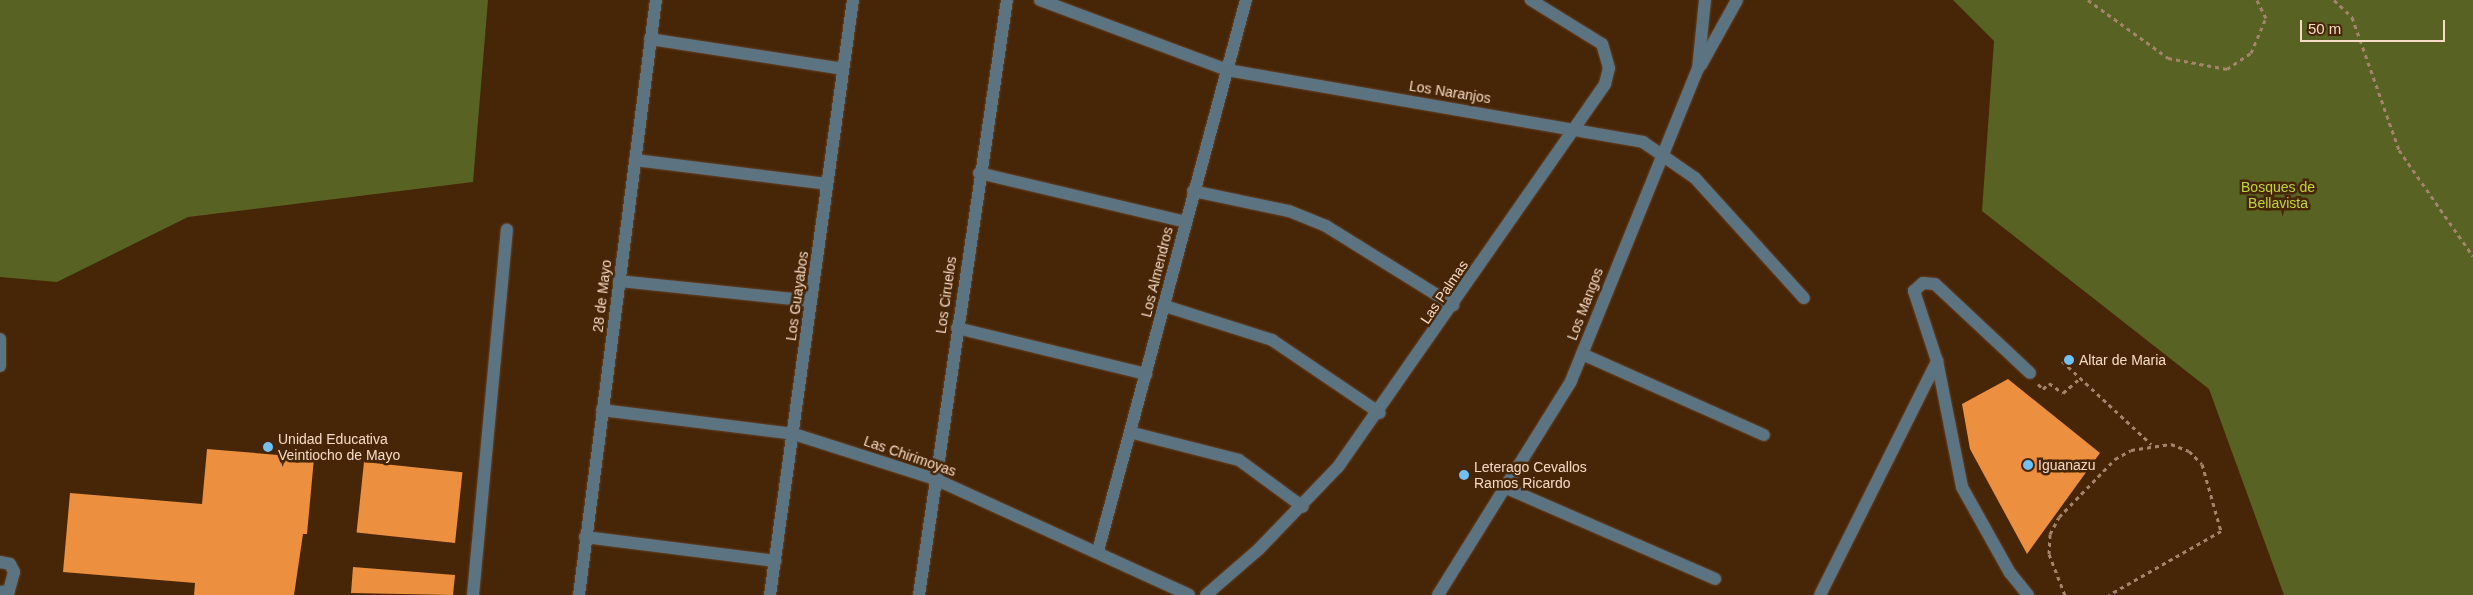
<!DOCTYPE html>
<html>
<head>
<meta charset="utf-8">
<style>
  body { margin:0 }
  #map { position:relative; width:2473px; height:595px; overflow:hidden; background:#472507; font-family:Arial,sans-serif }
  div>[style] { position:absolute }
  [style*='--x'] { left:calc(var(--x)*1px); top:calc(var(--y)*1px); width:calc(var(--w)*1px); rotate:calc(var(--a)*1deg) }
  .forest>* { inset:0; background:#576223 }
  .building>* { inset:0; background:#ec903f; transform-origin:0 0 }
  .path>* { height:3px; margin-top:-1.5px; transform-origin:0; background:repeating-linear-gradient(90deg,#a4856c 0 4px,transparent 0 8px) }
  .roads { filter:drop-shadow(0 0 1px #634226) drop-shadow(0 0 1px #634226) }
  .minor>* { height:12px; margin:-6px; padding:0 6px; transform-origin:6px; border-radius:6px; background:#5c7382 }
  .dots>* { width:14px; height:14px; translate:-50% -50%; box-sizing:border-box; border:2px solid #472507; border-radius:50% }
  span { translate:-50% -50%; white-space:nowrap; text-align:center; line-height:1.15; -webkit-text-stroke:5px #472507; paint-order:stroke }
  .street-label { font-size:14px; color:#f7dbc7 }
  .park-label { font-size:14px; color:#bed739 }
  .poi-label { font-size:14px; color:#f7dbc7 }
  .left { translate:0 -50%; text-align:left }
  .scale { position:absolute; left:2300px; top:20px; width:145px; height:22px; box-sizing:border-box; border:2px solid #f7dbc7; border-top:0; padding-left:6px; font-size:15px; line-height:18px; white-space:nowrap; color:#f7dbc7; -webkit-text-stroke:4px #472507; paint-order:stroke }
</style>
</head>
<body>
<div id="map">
  <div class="forest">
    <div style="clip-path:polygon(0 0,488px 0,473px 182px,188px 217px,57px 282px,0 277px)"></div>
    <div style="clip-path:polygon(1953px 0,2473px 0,2473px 595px,2284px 595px,2209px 389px,1982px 211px,1994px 41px)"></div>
  </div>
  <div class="building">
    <div style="clip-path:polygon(2008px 379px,2100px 453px,2027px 554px,1970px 449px,1962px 404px)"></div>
    <div style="clip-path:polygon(207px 449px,314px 458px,307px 534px,303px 534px,294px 595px,194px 595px,195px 583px,63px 572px,70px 493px,202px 504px)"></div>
    <div style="left:364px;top:462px;width:99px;height:71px;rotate:6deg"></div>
    <div style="clip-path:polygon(353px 567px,455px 575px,453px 595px,351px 593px)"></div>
  </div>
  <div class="path">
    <div style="--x:2088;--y:0;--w:99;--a:35.9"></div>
    <div style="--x:2168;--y:58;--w:60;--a:10.6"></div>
    <div style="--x:2227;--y:69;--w:29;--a:-34"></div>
    <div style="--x:2251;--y:53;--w:38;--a:-67"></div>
    <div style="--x:2266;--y:18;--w:20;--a:-117"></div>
    <div style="--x:2334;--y:0;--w:25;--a:43"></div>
    <div style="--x:2352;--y:17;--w:141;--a:70.5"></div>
    <div style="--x:2399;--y:150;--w:129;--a:55.1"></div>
    <div style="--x:2062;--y:361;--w:122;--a:43"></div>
    <div style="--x:2038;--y:384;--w:7;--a:45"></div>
    <div style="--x:2043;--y:389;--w:8;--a:-45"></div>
    <div style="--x:2049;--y:383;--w:17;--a:36"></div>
    <div style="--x:2063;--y:393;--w:20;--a:-41"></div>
    <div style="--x:2065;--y:595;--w:44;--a:-111.3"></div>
    <div style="--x:2049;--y:554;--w:20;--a:-87"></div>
    <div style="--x:2050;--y:534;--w:19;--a:-62"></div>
    <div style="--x:2059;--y:517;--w:81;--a:-46"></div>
    <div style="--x:2115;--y:459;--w:18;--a:-29"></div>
    <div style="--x:2131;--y:450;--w:40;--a:-8.5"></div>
    <div style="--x:2171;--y:444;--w:19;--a:21"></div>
    <div style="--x:2189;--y:451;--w:18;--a:45"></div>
    <div style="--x:2202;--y:464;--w:70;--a:74.2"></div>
    <div style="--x:2221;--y:531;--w:129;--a:150.3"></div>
  </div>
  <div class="roads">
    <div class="minor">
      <div style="--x:1040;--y:0;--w:200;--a:20.5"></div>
      <div style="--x:1227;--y:70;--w:422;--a:9.8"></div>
      <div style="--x:1643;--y:142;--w:63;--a:34.7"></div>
      <div style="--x:1695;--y:178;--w:162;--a:47.8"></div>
      <div style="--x:650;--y:39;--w:195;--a:8.8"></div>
      <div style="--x:1701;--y:65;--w:74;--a:-61"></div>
      <div style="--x:635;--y:160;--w:193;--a:7.1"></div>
      <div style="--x:979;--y:173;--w:213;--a:13.3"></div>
      <div style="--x:1193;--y:191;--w:98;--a:11.8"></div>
      <div style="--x:1289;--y:211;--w:40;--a:22"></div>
      <div style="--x:1326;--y:226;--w:150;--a:31.9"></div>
      <div style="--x:619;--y:281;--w:193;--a:5.9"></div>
      <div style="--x:1165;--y:306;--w:112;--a:17.6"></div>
      <div style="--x:1272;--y:340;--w:130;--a:34.1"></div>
      <div style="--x:957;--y:328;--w:195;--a:13.7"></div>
      <div style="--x:0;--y:339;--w:27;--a:90"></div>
      <div style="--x:1582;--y:354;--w:199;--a:24"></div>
      <div style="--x:602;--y:410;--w:193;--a:7.1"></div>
      <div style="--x:794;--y:434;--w:148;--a:17.7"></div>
      <div style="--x:935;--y:479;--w:279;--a:24.5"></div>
      <div style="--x:1133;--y:433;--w:109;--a:14.3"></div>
      <div style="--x:1239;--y:460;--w:79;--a:36.3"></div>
      <div style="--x:1506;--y:488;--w:228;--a:23.5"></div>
      <div style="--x:585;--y:537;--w:192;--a:7.2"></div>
      <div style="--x:1098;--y:551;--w:571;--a:-74.97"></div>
      <div style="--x:0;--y:562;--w:10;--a:11"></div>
      <div style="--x:10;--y:564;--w:9;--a:63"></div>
      <div style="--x:14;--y:572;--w:20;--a:105"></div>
      <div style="--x:9;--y:591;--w:9;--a:174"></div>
      <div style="--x:473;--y:595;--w:367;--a:-84.7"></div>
      <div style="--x:579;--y:595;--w:600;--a:-82.63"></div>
      <div style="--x:770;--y:595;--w:601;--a:-82.06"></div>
      <div style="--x:919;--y:595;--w:601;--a:-81.59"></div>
      <div style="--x:1206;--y:595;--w:69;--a:-40.9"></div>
      <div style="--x:1258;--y:550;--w:115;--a:-46.1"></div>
      <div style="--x:1338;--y:467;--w:467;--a:-55.1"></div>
      <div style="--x:1605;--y:84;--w:16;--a:-76"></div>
      <div style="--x:1609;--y:68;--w:25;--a:-106"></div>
      <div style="--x:1602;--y:44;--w:84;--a:-148.2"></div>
      <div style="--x:1438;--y:595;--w:252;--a:-58.1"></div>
      <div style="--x:1571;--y:381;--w:337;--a:-67.9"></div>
      <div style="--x:1698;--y:69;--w:69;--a:-84.2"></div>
      <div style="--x:1820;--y:595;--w:262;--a:-63.4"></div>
      <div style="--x:2028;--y:595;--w:28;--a:-129"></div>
      <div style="--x:2010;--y:573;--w:98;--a:-119.2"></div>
      <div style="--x:1962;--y:487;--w:128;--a:-101.2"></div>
      <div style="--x:1937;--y:361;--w:74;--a:-108.2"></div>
      <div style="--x:1914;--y:291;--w:12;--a:-42"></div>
      <div style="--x:1923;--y:283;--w:12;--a:5"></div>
      <div style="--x:1935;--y:284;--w:130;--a:43.1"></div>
    </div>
  </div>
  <div class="dots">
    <div style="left:2069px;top:360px;background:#71c1f4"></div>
    <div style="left:268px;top:447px;background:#71c1f4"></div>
    <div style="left:2028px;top:465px;background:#71c1f4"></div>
    <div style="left:1464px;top:475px;background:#71c1f4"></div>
  </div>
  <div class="street-label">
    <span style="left:1450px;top:92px;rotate:9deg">Los Naranjos</span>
    <span style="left:1157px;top:272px;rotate:-76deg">Los Almendros</span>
    <span style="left:1444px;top:292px;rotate:-56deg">Las Palmas</span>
    <span style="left:946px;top:295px;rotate:-82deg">Los Ciruelos</span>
    <span style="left:602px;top:296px;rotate:-83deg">28 de Mayo</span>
    <span style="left:797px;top:296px;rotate:-82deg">Los Guayabos</span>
    <span style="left:1585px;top:304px;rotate:-69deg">Los Mangos</span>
    <span style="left:910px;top:456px;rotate:19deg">Las Chirimoyas</span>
  </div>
  <div class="park-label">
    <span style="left:2278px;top:195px">Bosques de<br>Bellavista</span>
  </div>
  <div class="poi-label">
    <span class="left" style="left:2079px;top:360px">Altar de Maria</span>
    <span class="left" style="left:278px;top:447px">Unidad Educativa<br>Veintiocho de Mayo</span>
    <span class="left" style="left:2038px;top:465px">Iguanazu</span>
    <span class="left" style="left:1474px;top:475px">Leterago Cevallos<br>Ramos Ricardo</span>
  </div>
  <div class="scale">50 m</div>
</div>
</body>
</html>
